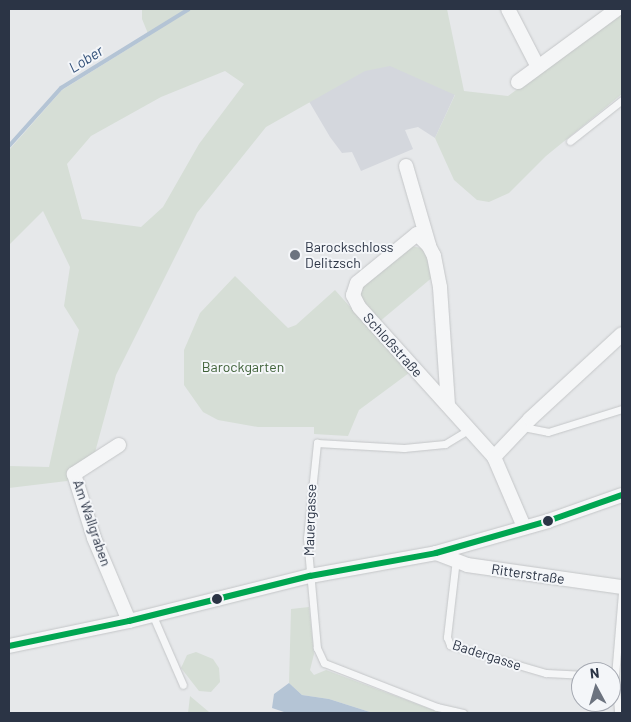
<!DOCTYPE html>
<html>
<head>
<meta charset="utf-8">
<style>
  body { margin:0 }
  #map { position:relative; width:631px; height:722px; overflow:hidden; background:#e6e8ea; font-family:Barlow,sans-serif }
  div>[style] { position:absolute }
  [style*='--x'] { left:calc(var(--x)*1px); top:calc(var(--y)*1px); width:calc(var(--w)*1px); rotate:calc(var(--a)*1deg) }
  .built>* { inset:0; background:#d4d7dd }
  .green>* { inset:0; background:#d6ded6 }
  .water>* { inset:0; background:#b4c4d5 }
  .stream>* { height:4px; margin:-2px; padding:0 2px; transform-origin:2px; border-radius:2px; background:#b4c4d5 }
  .roads { filter:drop-shadow(0 0 1px #c4c6c8) drop-shadow(0 0 1px #c4c6c8) }
  .service>* { height:7px; margin:-3.5px; padding:0 3.5px; transform-origin:3.5px; border-radius:3.5px; background:#f5f6f7 }
  .minor>* { height:14px; margin:-7px; padding:0 7px; transform-origin:7px; border-radius:7px; background:#f5f6f7 }
  .bus-1>* { height:6px; margin:-3px; padding:0 3px; transform-origin:3px; border-radius:3px; background:#00a651 }
  .dots>* { width:14px; height:14px; translate:-50% -50%; box-sizing:border-box; border:2px solid #f4f6f9; border-radius:50% }
  span { translate:-50% -50%; white-space:nowrap; text-align:center; line-height:1.15; -webkit-text-stroke:4px #f4f6f9; paint-order:stroke }
  .poi-label { font-size:14px; color:#2b3445 }
  .left { translate:0 -50%; text-align:left }
  .street-label { font-size:14px; color:#2b3445 }
  .park-label { font-size:14px; color:#3f6138 }
  .water-label { font-size:15px; color:#34527a; font-style:italic }
  .frame { position:absolute; inset:0; border:10px solid #2b3445; pointer-events:none }
  .north { position:absolute; left:571px; top:662px; width:50px; height:50px; box-sizing:border-box; background:#f4f6f9; border:1px solid #a4a8b1; border-radius:50%; rotate:354deg; font-size:14px; font-weight:700; line-height:20px; text-align:center; color:#2b3445 }
  .north::after { content:''; display:block; margin:auto; width:18px; height:22px; background:#6c737f; clip-path:polygon(50% 0,100% 100%,50% 72%,0 100%) }
</style>
</head>
<body>
<div id="map">
  <div class="built">
    <div style="clip-path:polygon(387px 64px,457px 90px,435px 138px,418px 127px,405px 130px,413px 149px,361px 171px,352px 152px,342px 153px,330px 137px,307px 98px,351px 73px)"></div>
  </div>
  <div class="green">
    <div style="clip-path:polygon(evenodd,142px 9px,447px 9px,464px 91px,508px 96px,622px 12px,622px 94px,546px 156px,509px 193px,489px 202px,477px 200px,454px 180px,435px 138px,455px 95px,390px 66px,365px 71px,266px 127px,197px 213px,116px 375px,91px 467px,67px 481px,9px 488px,9px 466px,49px 467px,79px 330px,64px 306px,70px 267px,43px 211px,9px 245px,9px 150px,62px 90px,149px 36px,142px 19px,142px 9px,225px 71px,244px 84px,199px 144px,163px 207px,141px 227px,82px 219px,67px 164px,91px 136px,161px 97px,225px 71px)"></div>
    <div style="clip-path:polygon(412px 246px,425px 249px,434px 276px,379px 322px,360px 300px,360px 292px,363px 286px)"></div>
    <div style="clip-path:polygon(235px 276px,288px 328px,296px 325px,335px 290px,409px 373px,359px 410px,348px 436px,314px 434px,314px 427px,258px 427px,218px 420px,203px 412px,184px 385px,184px 350px,200px 313px)"></div>
    <div style="clip-path:polygon(309px 607px,314px 654px,310px 670px,314px 675px,326px 670px,441px 713px,373px 713px,329px 699px,302px 695px,289px 683px,291px 609px)"></div>
    <div style="clip-path:polygon(196px 652px,213px 659px,219px 668px,220px 682px,211px 692px,199px 691px,181px 668px,187px 655px)"></div>
    <div style="clip-path:polygon(190px 696px,209px 712px,217px 713px,188px 713px)"></div>
  </div>
  <div class="water">
    <div style="clip-path:polygon(289px 683px,302px 695px,329px 699px,373px 713px,287px 713px,272px 708px,274px 694px)"></div>
  </div>
  <div class="stream">
    <div style="--x:9;--y:146;--w:78;--a:-48.1"></div>
    <div style="--x:61;--y:88;--w:150;--a:-31.7"></div>
  </div>
  <div class="roads">
    <div class="service">
      <div style="--x:570;--y:141;--w:66;--a:-38.3"></div>
      <div style="--x:523;--y:427;--w:25;--a:11"></div>
      <div style="--x:548;--y:432;--w:77;--a:-17.3"></div>
      <div style="--x:456;--y:559;--w:79;--a:96.6"></div>
      <div style="--x:447;--y:637;--w:9;--a:69"></div>
      <div style="--x:450;--y:645;--w:100;--a:16.3"></div>
      <div style="--x:546;--y:673;--w:35;--a:3"></div>
      <div style="--x:153;--y:616;--w:75;--a:66.5"></div>
      <div style="--x:611;--y:676;--w:4;--a:0"></div>
      <div style="--x:615;--y:676;--w:83;--a:-85.2"></div>
      <div style="--x:615;--y:676;--w:37;--a:85"></div>
      <div style="--x:463;--y:713;--w:27;--a:-167"></div>
      <div style="--x:437;--y:707;--w:121;--a:-158.7"></div>
      <div style="--x:324;--y:663;--w:17;--a:-115"></div>
      <div style="--x:317;--y:648;--w:110;--a:-95.2"></div>
      <div style="--x:307;--y:538;--w:96;--a:-84"></div>
      <div style="--x:317;--y:443;--w:87;--a:3.3"></div>
      <div style="--x:404;--y:448;--w:41;--a:-5.6"></div>
      <div style="--x:445;--y:444;--w:27;--a:-31"></div>
    </div>
    <div class="minor">
      <div style="--x:508;--y:9;--w:65;--a:62.7"></div>
      <div style="--x:518;--y:82;--w:123;--a:-36.4"></div>
      <div style="--x:406;--y:166;--w:82;--a:73.8"></div>
      <div style="--x:448;--y:405;--w:118;--a:-93.9"></div>
      <div style="--x:440;--y:287;--w:32;--a:-101"></div>
      <div style="--x:434;--y:256;--w:11;--a:-117"></div>
      <div style="--x:429;--y:246;--w:17;--a:-135"></div>
      <div style="--x:417;--y:234;--w:77;--a:140.8"></div>
      <div style="--x:357;--y:283;--w:13;--a:108"></div>
      <div style="--x:353;--y:295;--w:13;--a:63"></div>
      <div style="--x:359;--y:307;--w:202;--a:48"></div>
      <div style="--x:494;--y:457;--w:76;--a:66.8"></div>
      <div style="--x:119;--y:445;--w:54;--a:147.2"></div>
      <div style="--x:74;--y:474;--w:67;--a:72.6"></div>
      <div style="--x:94;--y:538;--w:90;--a:67.1"></div>
      <div style="--x:494;--y:457;--w:52;--a:-46.5"></div>
      <div style="--x:530;--y:419;--w:125;--a:-42.7"></div>
      <div style="--x:436;--y:553;--w:33;--a:21"></div>
      <div style="--x:467;--y:565;--w:157;--a:8.1"></div>
      <div style="--x:9;--y:646;--w:123;--a:-11.8"></div>
      <div style="--x:129;--y:621;--w:187;--a:-14"></div>
      <div style="--x:310;--y:576;--w:128;--a:-10.3"></div>
      <div style="--x:436;--y:553;--w:116;--a:-15.9"></div>
      <div style="--x:548;--y:521;--w:78;--a:-19.4"></div>
    </div>
  </div>
  <div class="bus-1">
    <div style="--x:9;--y:646;--w:123;--a:-11.8"></div>
    <div style="--x:129;--y:621;--w:187;--a:-14"></div>
    <div style="--x:310;--y:576;--w:128;--a:-10.3"></div>
    <div style="--x:436;--y:553;--w:116;--a:-15.9"></div>
    <div style="--x:548;--y:521;--w:78;--a:-19.4"></div>
  </div>
  <div class="dots">
    <div style="left:295px;top:255px;background:#6c737f"></div>
    <div style="left:548px;top:521px;background:#2b3445"></div>
    <div style="left:217px;top:599px;background:#2b3445"></div>
  </div>
  <div class="poi-label">
    <span class="left" style="left:305px;top:255px">Barockschloss<br>Delitzsch</span>
  </div>
  <div class="street-label">
    <span style="left:393px;top:345px;rotate:48deg">Schloßstraße</span>
    <span style="left:310px;top:520px;rotate:-88deg">Mauergasse</span>
    <span style="left:92px;top:523px;rotate:71deg">Am Wallgraben</span>
    <span style="left:528px;top:574px;rotate:8deg">Ritterstraße</span>
    <span style="left:487px;top:655px;rotate:18deg">Badergasse</span>
  </div>
  <div class="park-label">
    <span style="left:243px;top:367px">Barockgarten</span>
  </div>
  <div class="water-label">
    <span style="left:86px;top:59px;rotate:-32deg">Lober</span>
  </div>
  <div class="frame"></div>
  <div class="north">N</div>
</div>
</body>
</html>
